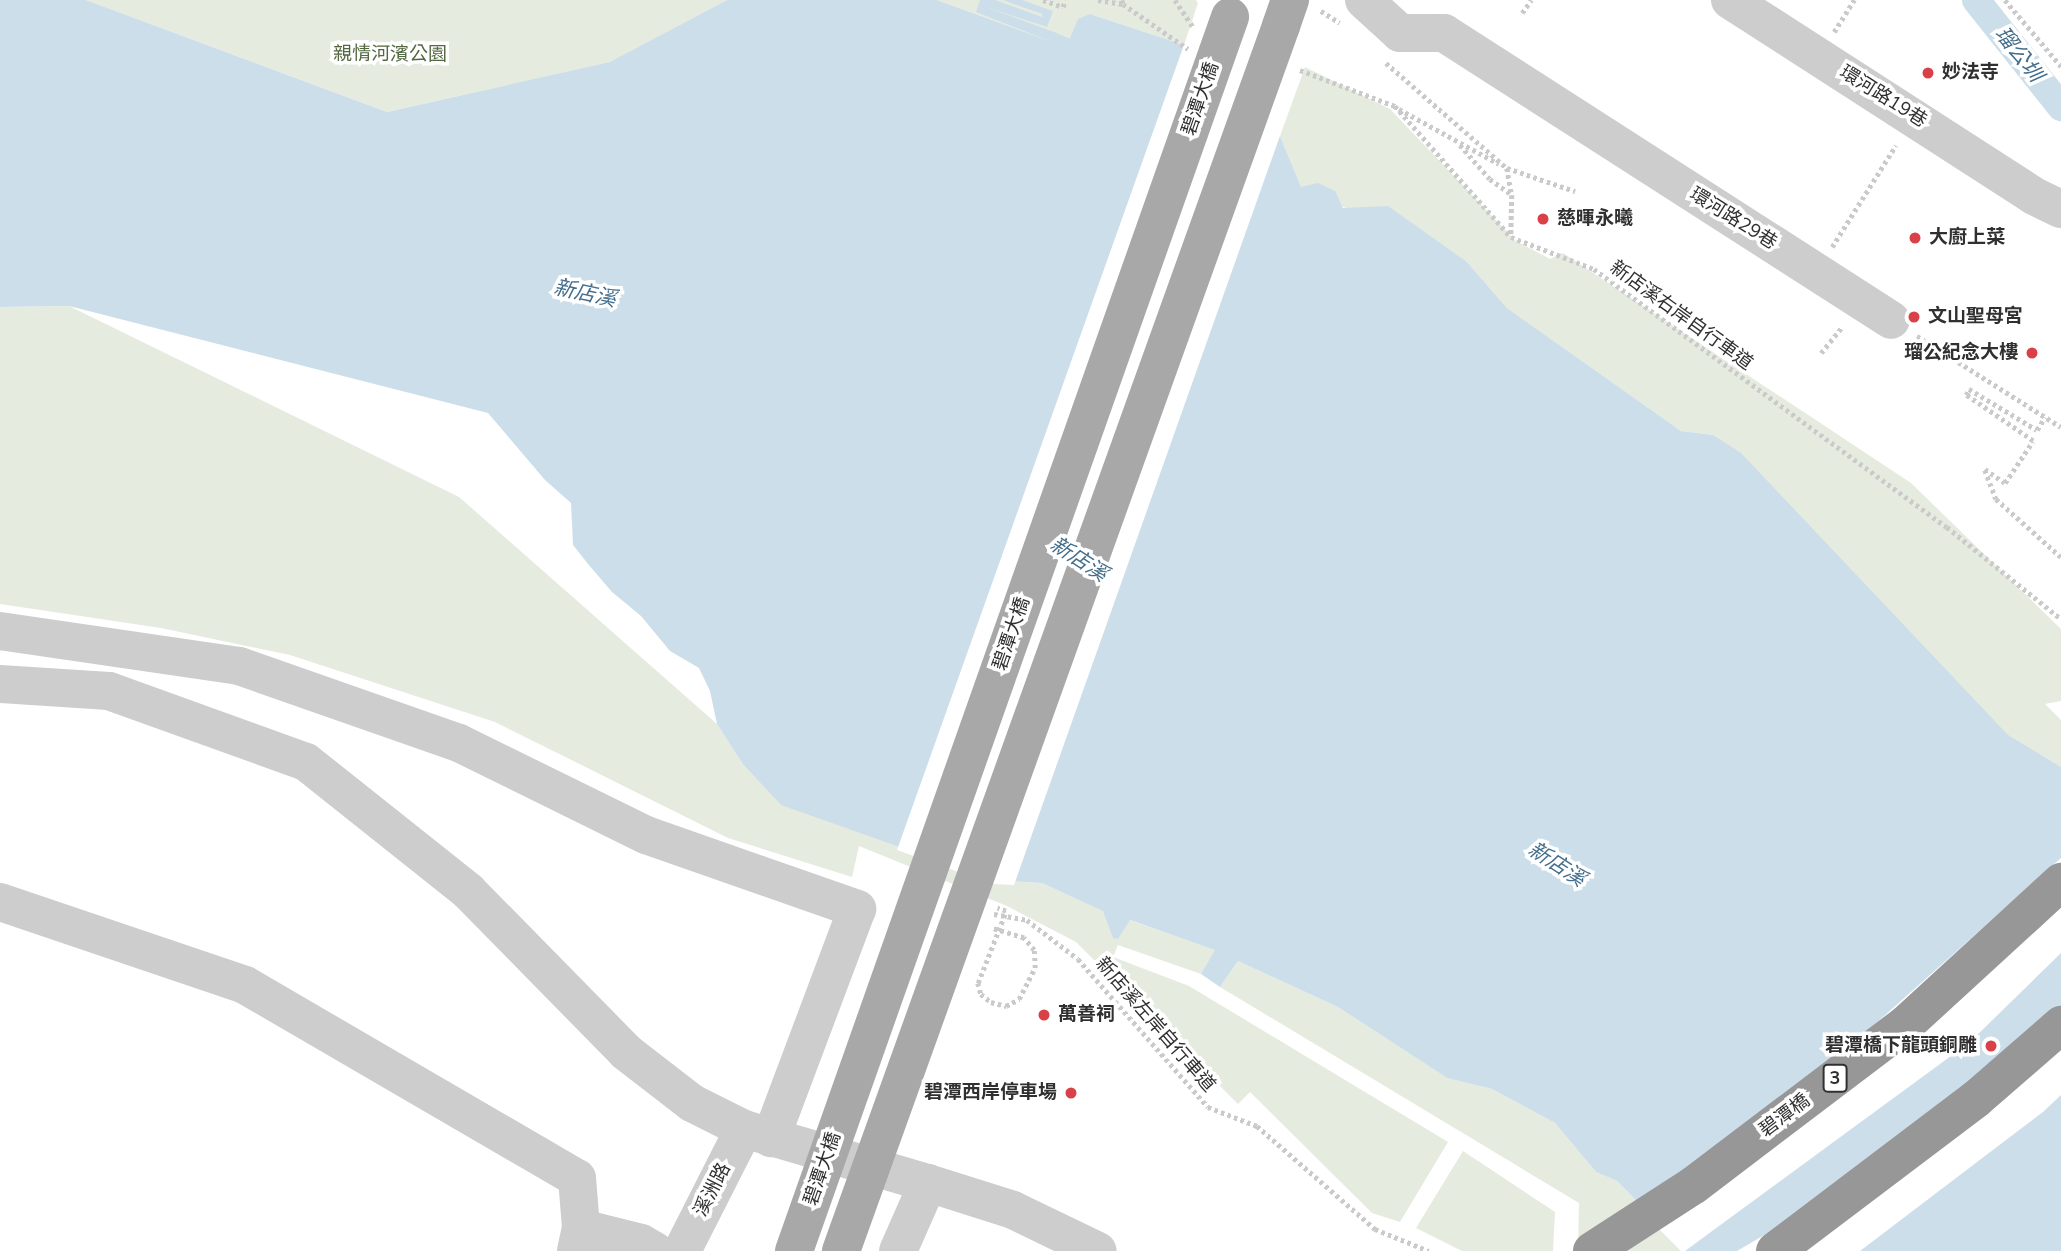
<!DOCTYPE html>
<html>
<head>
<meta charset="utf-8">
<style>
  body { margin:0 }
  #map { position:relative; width:2061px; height:1251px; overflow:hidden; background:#fff; font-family:"Nunito Sans","Noto Sans TC",sans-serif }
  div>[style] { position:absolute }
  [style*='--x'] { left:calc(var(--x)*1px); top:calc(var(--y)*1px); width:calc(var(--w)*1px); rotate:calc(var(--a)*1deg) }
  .green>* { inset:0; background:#e5ebdf }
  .water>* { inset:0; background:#ccdeea }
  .pier>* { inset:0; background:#fff }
  .canal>* { height:28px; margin:-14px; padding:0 14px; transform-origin:14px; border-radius:14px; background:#ccdeea }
  .path>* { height:4.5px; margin-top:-2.25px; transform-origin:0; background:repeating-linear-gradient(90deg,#cacaca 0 3.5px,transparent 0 7px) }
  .minor>* { height:38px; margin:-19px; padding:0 19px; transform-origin:19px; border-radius:19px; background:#cdcdcd }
  .major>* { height:38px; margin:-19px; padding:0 19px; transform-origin:19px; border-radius:19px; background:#a8a8a8 }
  .highway>* { height:38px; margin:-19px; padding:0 19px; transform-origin:19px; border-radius:19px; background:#979797 }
  .path-bridge>* { height:4.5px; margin-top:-2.25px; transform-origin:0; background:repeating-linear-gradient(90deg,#cacaca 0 3.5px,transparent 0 7px) }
  .major-bridge>* { height:38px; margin:-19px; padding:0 19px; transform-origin:19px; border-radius:19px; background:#a8a8a8 }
  .dots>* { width:19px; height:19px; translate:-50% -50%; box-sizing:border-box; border:4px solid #fff; border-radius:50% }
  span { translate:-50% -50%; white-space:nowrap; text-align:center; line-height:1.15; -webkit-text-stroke:7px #fff; paint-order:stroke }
  .shield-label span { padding:2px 5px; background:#fff; border:2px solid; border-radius:5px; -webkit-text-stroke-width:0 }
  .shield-label { font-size:18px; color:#303030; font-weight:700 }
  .park-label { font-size:19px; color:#526840 }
  .poi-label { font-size:19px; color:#303030; font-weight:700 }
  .left { translate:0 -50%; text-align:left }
  .right { translate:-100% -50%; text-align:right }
  .street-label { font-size:19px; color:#303030 }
  .water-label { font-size:21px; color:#436e8c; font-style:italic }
</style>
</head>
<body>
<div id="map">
  <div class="green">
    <div style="clip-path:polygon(86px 0,727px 0,611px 62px,387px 112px)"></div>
    <div style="clip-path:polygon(937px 0,1196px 0,1198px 3px,1184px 45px,1090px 14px,1071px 38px,1056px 33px,1052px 42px)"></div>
    <div style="clip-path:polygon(1305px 67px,1390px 109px,1516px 241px,1550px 259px,1563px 253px,1911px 483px,2061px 629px,2061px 701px,2045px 704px,2061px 720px,2061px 767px,2008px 736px,1713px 435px,1681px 431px,1507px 308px,1467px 262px,1301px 188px,1280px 136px)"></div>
    <div style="clip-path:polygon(69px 306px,459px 497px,717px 724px,742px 763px,993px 880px,1042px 883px,1104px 911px,1118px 939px,1129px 920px,1216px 950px,1201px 974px,1118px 945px,1113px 957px,1189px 986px,1448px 1142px,1400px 1222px,1372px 1213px,1250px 1092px,1238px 1104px,1076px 942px,1007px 906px,859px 846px,852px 877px,728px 838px,495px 722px,290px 655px,161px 628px,0 604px,0 307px)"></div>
    <div style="clip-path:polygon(1238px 961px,1338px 1007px,1447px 1078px,1492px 1089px,1555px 1123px,1596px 1172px,1617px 1181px,1686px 1251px,1578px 1251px,1579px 1203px,1220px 987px)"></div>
    <div style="clip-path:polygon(1463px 1151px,1555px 1212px,1553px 1251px,1462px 1251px,1416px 1228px)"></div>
  </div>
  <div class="water">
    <div style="clip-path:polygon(0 0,86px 0,387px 112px,610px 62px,727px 0,937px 0,1052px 42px,976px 12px,980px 0,995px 0,1042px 17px,1042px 14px,1003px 0,1022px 0,1053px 11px,1047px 27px,986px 7px,1070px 38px,1078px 19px,1090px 14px,1184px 45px,1280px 136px,1301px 187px,1318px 183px,1335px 191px,1343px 208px,1388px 206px,1467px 262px,1507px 308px,1681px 431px,1713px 435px,1741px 453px,2008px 735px,2061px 767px,2061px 1251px,1686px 1251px,1617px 1181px,1596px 1172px,1555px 1123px,1492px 1089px,1447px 1078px,1338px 1007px,1238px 961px,1220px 987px,1201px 974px,1215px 950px,1130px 920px,1118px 939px,1113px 938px,1103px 911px,1042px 883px,993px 880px,781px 805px,742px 763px,717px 724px,710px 691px,699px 668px,670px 651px,641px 616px,612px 592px,588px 564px,573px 545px,571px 503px,545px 480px,488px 413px,69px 306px,0 307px)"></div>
  </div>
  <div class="pier">
    <div style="clip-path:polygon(1185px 42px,1281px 133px,1014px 885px,992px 884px,897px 850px)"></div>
    <div style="clip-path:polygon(2061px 858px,2061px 953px,1970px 1042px,1685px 1251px,1681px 1251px,1636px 1206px,1837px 1058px)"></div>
    <div style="clip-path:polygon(2061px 1008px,2061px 1095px,2043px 1112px,1860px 1251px,1737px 1251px,1778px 1227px,2001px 1065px)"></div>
  </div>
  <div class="canal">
    <div style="--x:1976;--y:0;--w:137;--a:51.5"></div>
  </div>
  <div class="path">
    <div style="--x:1043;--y:0;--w:21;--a:19"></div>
    <div style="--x:1063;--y:7;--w:7;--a:-74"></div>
    <div style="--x:1098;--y:0;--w:25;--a:9"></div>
    <div style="--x:1122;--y:0;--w:4;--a:76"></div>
    <div style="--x:1123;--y:4;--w:79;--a:34.7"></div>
    <div style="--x:1175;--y:0;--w:34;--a:56"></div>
    <div style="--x:2005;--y:0;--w:87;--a:49.7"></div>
    <div style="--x:1321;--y:11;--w:22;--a:32"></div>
    <div style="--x:1522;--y:13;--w:16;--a:-55"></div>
    <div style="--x:1834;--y:32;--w:38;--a:-58"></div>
    <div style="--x:1386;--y:63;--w:160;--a:41"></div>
    <div style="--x:1507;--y:168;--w:27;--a:80"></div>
    <div style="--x:1300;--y:70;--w:102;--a:20.8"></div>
    <div style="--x:1395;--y:106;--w:175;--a:48.5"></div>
    <div style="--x:1511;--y:237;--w:89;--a:21.1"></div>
    <div style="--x:1594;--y:269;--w:437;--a:36.2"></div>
    <div style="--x:1947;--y:527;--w:146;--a:38.9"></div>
    <div style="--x:1399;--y:109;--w:114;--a:28.8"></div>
    <div style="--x:1460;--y:145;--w:45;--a:48.6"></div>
    <div style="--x:1490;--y:179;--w:27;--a:36"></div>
    <div style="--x:1512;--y:195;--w:41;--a:91.4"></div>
    <div style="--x:1507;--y:168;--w:72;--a:18.7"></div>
    <div style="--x:1832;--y:247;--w:120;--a:-57.9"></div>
    <div style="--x:1917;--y:336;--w:170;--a:32.3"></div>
    <div style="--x:1821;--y:353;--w:33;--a:-51"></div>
    <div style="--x:1985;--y:469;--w:24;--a:35"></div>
    <div style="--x:2005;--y:483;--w:50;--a:-56.3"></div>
    <div style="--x:2033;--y:441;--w:81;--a:-145.5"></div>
    <div style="--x:1966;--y:395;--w:7;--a:-63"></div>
    <div style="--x:1969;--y:389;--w:79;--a:31.1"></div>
    <div style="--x:2037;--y:430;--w:15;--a:-58"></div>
    <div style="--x:1985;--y:470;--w:31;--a:69"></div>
    <div style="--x:1996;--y:499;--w:87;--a:41.7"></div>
    <div style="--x:994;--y:914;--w:34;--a:10"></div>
    <div style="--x:1027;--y:920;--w:64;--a:37.4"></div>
    <div style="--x:1078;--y:959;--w:197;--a:48.7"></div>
    <div style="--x:1208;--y:1107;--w:53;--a:21.2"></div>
    <div style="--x:1257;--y:1126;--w:157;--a:41.1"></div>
    <div style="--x:1375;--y:1229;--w:58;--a:22.2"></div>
    <div style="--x:978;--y:983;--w:11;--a:75"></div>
    <div style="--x:981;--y:994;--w:13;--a:39"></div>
    <div style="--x:991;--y:1002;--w:16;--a:15"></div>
    <div style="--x:1006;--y:1006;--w:15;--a:-28"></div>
    <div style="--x:1019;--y:999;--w:35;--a:-63"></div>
    <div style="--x:1035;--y:968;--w:18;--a:-93"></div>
    <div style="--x:1034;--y:950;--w:16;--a:-130"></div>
    <div style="--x:1024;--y:938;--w:34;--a:-163"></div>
  </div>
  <div class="minor">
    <div style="--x:1364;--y:0;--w:49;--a:42.5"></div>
    <div style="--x:1730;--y:0;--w:362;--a:32.8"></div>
    <div style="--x:2034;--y:196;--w:30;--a:26"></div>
    <div style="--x:1400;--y:33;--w:44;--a:0"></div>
    <div style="--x:1444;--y:33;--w:531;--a:32.7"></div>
    <div style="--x:0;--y:631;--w:242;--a:8.3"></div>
    <div style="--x:239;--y:666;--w:233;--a:19.3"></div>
    <div style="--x:459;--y:743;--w:208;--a:26.2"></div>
    <div style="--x:646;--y:835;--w:224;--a:19.3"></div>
    <div style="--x:857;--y:909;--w:245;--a:110.6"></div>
    <div style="--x:0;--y:684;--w:109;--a:3.7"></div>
    <div style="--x:109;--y:691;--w:209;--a:19.8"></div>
    <div style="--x:306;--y:762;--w:207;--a:38.5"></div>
    <div style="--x:468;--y:891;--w:226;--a:45.5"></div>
    <div style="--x:626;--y:1052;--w:83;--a:37.7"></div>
    <div style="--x:692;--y:1103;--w:58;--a:26.6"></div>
    <div style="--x:744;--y:1129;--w:192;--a:16.4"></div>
    <div style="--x:928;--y:1183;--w:74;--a:113.8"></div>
    <div style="--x:0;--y:902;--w:259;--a:18.7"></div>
    <div style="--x:245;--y:985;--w:384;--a:30.2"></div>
    <div style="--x:577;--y:1178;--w:50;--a:85.4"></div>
    <div style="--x:928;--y:1183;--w:89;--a:17.6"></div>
    <div style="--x:1013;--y:1210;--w:94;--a:25.8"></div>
    <div style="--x:576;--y:1251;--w:24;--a:-78"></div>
    <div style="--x:581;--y:1228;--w:62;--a:14"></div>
    <div style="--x:641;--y:1243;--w:16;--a:30"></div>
    <div style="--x:682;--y:1251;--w:137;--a:-63.1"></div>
  </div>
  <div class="major">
    <div style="--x:1281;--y:26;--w:28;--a:-71"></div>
  </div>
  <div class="highway">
    <div style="--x:1592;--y:1251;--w:121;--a:-32.9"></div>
    <div style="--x:1694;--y:1185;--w:265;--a:-37.2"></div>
    <div style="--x:1905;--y:1025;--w:212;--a:-42.5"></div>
    <div style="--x:1775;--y:1251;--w:252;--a:-37.1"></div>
    <div style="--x:1976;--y:1099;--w:113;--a:-41"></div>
  </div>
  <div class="path-bridge">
    <div style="--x:978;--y:983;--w:77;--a:-68.7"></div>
    <div style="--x:1006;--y:911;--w:9;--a:-162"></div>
  </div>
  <div class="major-bridge">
    <div style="--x:794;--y:1251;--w:1309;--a:-70.54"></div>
    <div style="--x:841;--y:1251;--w:1302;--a:-70.24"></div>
  </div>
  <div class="dots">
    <div style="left:1928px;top:73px;background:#d94048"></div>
    <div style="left:1543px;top:219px;background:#d94048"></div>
    <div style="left:1915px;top:238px;background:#d94048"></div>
    <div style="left:1914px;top:317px;background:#d94048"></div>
    <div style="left:2032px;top:353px;background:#d94048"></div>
    <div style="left:1044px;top:1015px;background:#d94048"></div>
    <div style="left:1991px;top:1046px;background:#d94048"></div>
    <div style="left:1071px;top:1093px;background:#d94048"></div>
  </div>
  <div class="shield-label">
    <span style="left:1835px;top:1078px">3</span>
  </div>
  <div class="park-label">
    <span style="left:390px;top:55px">親情河濱公園</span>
  </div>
  <div class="poi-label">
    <span class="left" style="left:1942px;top:73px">妙法寺</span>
    <span class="left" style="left:1557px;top:219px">慈暉永曦</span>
    <span class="left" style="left:1929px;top:238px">大廚上菜</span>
    <span class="left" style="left:1928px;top:317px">文山聖母宮</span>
    <span class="right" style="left:2018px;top:353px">瑠公紀念大樓</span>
    <span class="left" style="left:1058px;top:1015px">萬善祠</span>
    <span class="right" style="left:1977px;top:1046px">碧潭橋下龍頭銅雕</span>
    <span class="right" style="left:1057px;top:1093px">碧潭西岸停車場</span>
  </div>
  <div class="street-label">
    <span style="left:1883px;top:97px;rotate:32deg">環河路19巷</span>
    <span style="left:1201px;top:99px;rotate:-71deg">碧潭大橋</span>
    <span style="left:1733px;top:219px;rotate:32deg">環河路29巷</span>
    <span style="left:1681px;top:316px;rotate:36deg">新店溪右岸自行車道</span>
    <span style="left:1012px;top:634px;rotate:-71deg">碧潭大橋</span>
    <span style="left:1155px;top:1025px;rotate:49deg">新店溪左岸自行車道</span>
    <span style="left:1785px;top:1116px;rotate:-37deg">碧潭橋</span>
    <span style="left:823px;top:1169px;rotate:-71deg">碧潭大橋</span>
    <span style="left:713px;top:1190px;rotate:-63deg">溪洲路</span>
  </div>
  <div class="water-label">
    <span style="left:2019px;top:54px;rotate:52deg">瑠公圳</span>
    <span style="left:585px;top:293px;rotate:12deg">新店溪</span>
    <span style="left:1079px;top:559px;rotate:33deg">新店溪</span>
    <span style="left:1557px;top:864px;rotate:33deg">新店溪</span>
  </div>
</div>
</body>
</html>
